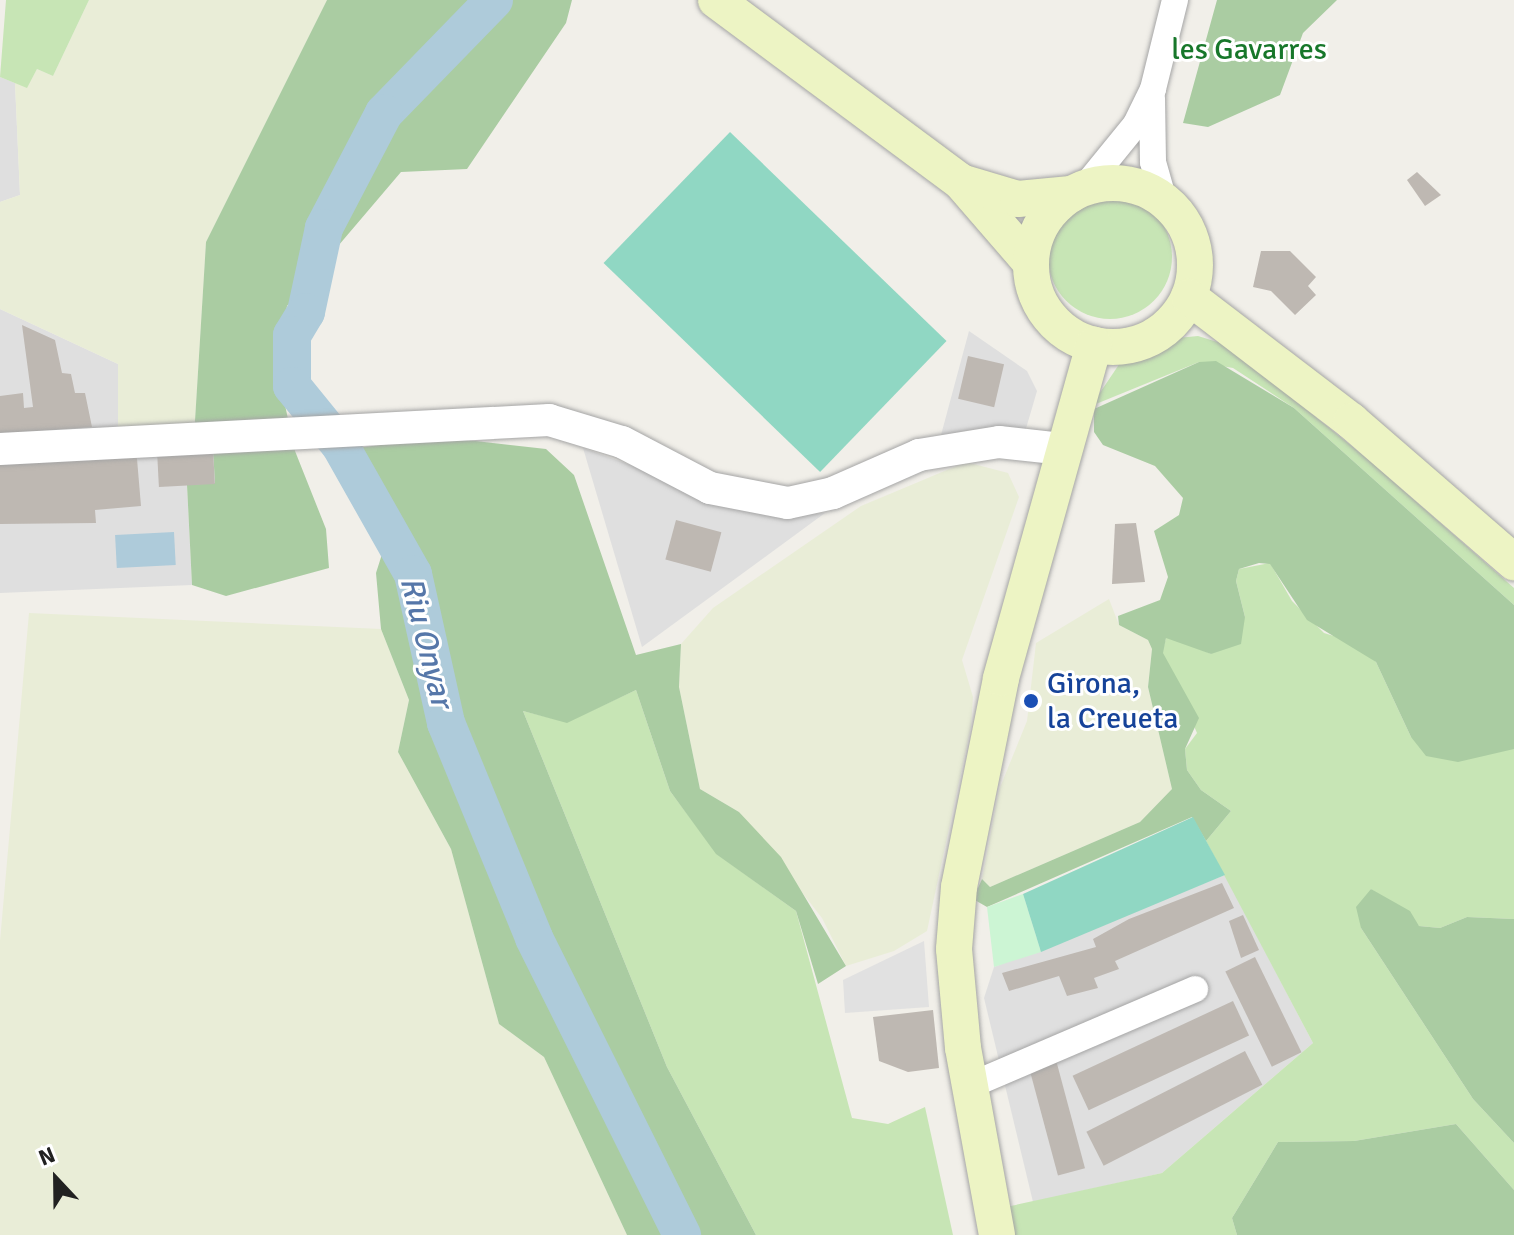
<!DOCTYPE html>
<html>
<head>
<meta charset="utf-8">
<style>
  body { margin:0 }
  #map { position:relative; width:1514px; height:1235px; overflow:hidden; background:#f1efe9; font-family:Signika,sans-serif }
  div>[style] { position:absolute }
  [style*='--x'] { left:calc(var(--x)*1px); top:calc(var(--y)*1px); width:calc(var(--w)*1px); rotate:calc(var(--a)*1deg) }
  .residential>* { inset:0; background:#dfdfdf }
  .farmland>* { inset:0; background:#e9edd7 }
  .grass>* { inset:0; background:#c7e5b5 }
  .round { border-radius:50% }
  .forest>* { inset:0; background:#aacca2 }
  .park>* { inset:0; background:#ccf5d4 }
  .pitch>* { inset:0; background:#90d7c3; transform-origin:0 0 }
  .parking>* { inset:0; background:#e1e1e1 }
  .water>* { inset:0; background:#aecbda; transform-origin:0 0 }
  .river>* { height:38px; margin:-19px; padding:0 19px; transform-origin:19px; border-radius:19px; background:#aecbda }
  .building>* { inset:0; background:#beb8b2; transform-origin:0 0 }
  .roads { filter:drop-shadow(0 0 2px #a5a5a5) drop-shadow(0 0 2px #a5a5a5) }
  .minor>* { height:26px; margin:-13px; padding:0 13px; transform-origin:13px; border-radius:13px; background:#fff }
  .tertiary>* { height:32px; margin:-16px; padding:0 16px; transform-origin:16px; border-radius:16px; background:#fff }
  .secondary>* { height:36px; margin:-18px; padding:0 18px; transform-origin:18px; border-radius:18px; background:#edf4c4 }
  .secondary>.ring { margin:-18px; padding:0; box-sizing:content-box; background:none; border:36px solid #edf4c4; border-radius:50% }
  .dots>* { width:22px; height:22px; translate:-50% -50%; box-sizing:border-box; border:4px solid #fff; border-radius:50% }
  span { translate:-50% -50%; white-space:nowrap; text-align:center; line-height:1.15; -webkit-text-stroke:6px #fff; paint-order:stroke }
  .park-label { font-size:30px; color:#17772a }
  .transit-label { font-size:30px; color:#164399 }
  .left { translate:0 -50%; text-align:left }
  .water-label { font-size:32px; color:#5677a9; font-style:italic }
  .north { position:absolute; left:16px; top:1139px; width:80px; height:80px; -webkit-text-stroke:6px #fff; paint-order:stroke; rotate:338deg; font-size:22px; font-weight:700; line-height:32px; text-align:center; color:#212121 }
  .north::after { content:''; display:block; margin:auto; width:28px; height:36px; background:#212121; clip-path:polygon(50% 0,100% 100%,50% 72%,0 100%) }
</style>
</head>
<body>
<div id="map">
  <div class="residential">
    <div style="clip-path:polygon(0 77px,15px 83px,20px 195px,0 202px)"></div>
    <div style="clip-path:polygon(0 309px,118px 364px,215px 436px,215px 484px,187px 485px,192px 585px,0 593px)"></div>
    <div style="clip-path:polygon(969px 331px,1027px 371px,1037px 391px,1025px 432px,984px 428px,941px 435px)"></div>
    <div style="clip-path:polygon(583px 448px,772px 516px,825px 513px,642px 647px)"></div>
    <div style="clip-path:polygon(1225px 875px,1313px 1043px,1162px 1173px,1033px 1202px,984px 998px,994px 967px)"></div>
  </div>
  <div class="farmland">
    <div style="clip-path:polygon(89px 0,327px 0,206px 242px,194px 437px,118px 442px,118px 364px,0 309px,0 202px,20px 195px,15px 83px,27px 87px,37px 69px,53px 76px)"></div>
    <div style="clip-path:polygon(966px 462px,1008px 473px,1019px 497px,962px 660px,973px 697px,971px 726px,927px 931px,894px 951px,846px 966px,822px 918px,739px 812px,700px 789px,679px 687px,681px 644px,713px 608px,861px 506px)"></div>
    <div style="clip-path:polygon(1109px 599px,1119px 625px,1148px 640px,1152px 649px,1148px 687px,1172px 789px,1140px 822px,990px 887px,982px 879px,999px 790px,1027px 721px,1036px 643px)"></div>
    <div style="clip-path:polygon(29px 613px,381px 629px,409px 700px,398px 752px,451px 849px,499px 1024px,544px 1057px,627px 1235px,0 1235px,0 941px)"></div>
  </div>
  <div class="grass">
    <div style="clip-path:polygon(6px 0,89px 0,53px 76px,37px 69px,27px 88px,0 77px)"></div>
    <div class="round" style="left:1048px;top:195px;width:124px;height:124px"></div>
    <div style="clip-path:polygon(1198px 336px,1227px 345px,1370px 461px,1514px 588px,1514px 605px,1294px 408px,1233px 368px,1199px 362px,1091px 406px,1120px 363px,1167px 339px)"></div>
    <div style="clip-path:polygon(1270px 563px,1292px 601px,1324px 633px,1350px 641px,1376px 662px,1411px 737px,1514px 749px,1514px 919px,1467px 917px,1440px 928px,1419px 926px,1371px 889px,1361px 928px,1473px 1099px,1514px 1143px,1514px 1190px,1456px 1124px,1354px 1141px,1278px 1142px,1232px 1218px,1237px 1235px,1013px 1235px,1006px 1207px,1162px 1173px,1313px 1043px,1206px 841px,1231px 811px,1201px 790px,1187px 770px,1185px 749px,1197px 733px,1162px 653px,1166px 638px,1177px 638px,1211px 654px,1245px 617px,1236px 581px,1239px 569px)"></div>
    <div style="clip-path:polygon(636px 690px,670px 791px,717px 854px,796px 911px,852px 1118px,888px 1124px,925px 1107px,953px 1235px,756px 1235px,667px 1067px,523px 711px,567px 722px)"></div>
  </div>
  <div class="forest">
    <div style="clip-path:polygon(327px 0,572px 0,566px 23px,467px 169px,401px 172px,287px 306px,278px 373px,295px 451px,326px 529px,329px 568px,226px 596px,192px 585px,187px 485px,215px 483px,213px 449px,194px 437px,206px 242px)"></div>
    <div style="clip-path:polygon(1217px 0,1337px 0,1303px 33px,1280px 95px,1208px 127px,1183px 123px)"></div>
    <div style="clip-path:polygon(1216px 361px,1294px 408px,1514px 605px,1514px 749px,1458px 762px,1426px 756px,1411px 737px,1376px 662px,1307px 620px,1270px 564px,1259px 563px,1239px 569px,1236px 581px,1245px 617px,1241px 644px,1211px 654px,1166px 638px,1163px 653px,1199px 718px,1185px 749px,1187px 770px,1201px 790px,1231px 811px,1206px 841px,1192px 817px,987px 907px,973px 899px,982px 879px,990px 887px,1140px 822px,1172px 789px,1148px 687px,1152px 649px,1148px 640px,1119px 625px,1118px 616px,1160px 600px,1168px 577px,1154px 531px,1179px 515px,1183px 498px,1155px 466px,1103px 445px,1094px 432px,1094px 409px,1199px 362px)"></div>
    <div style="clip-path:polygon(441px 437px,546px 449px,574px 475px,636px 655px,681px 644px,679px 687px,700px 789px,739px 812px,781px 857px,846px 966px,818px 984px,796px 911px,716px 854px,670px 791px,636px 690px,567px 723px,523px 711px,667px 1067px,756px 1235px,627px 1235px,544px 1057px,499px 1024px,451px 849px,398px 752px,409px 700px,381px 629px,376px 573px,396px 510px,357px 448px)"></div>
    <div style="clip-path:polygon(1371px 889px,1410px 911px,1419px 926px,1440px 928px,1467px 917px,1514px 919px,1514px 1143px,1473px 1099px,1361px 928px,1356px 907px)"></div>
    <div style="clip-path:polygon(1456px 1124px,1514px 1190px,1514px 1235px,1237px 1235px,1232px 1218px,1278px 1142px,1354px 1141px)"></div>
  </div>
  <div class="park">
    <div style="clip-path:polygon(1023px 894px,1041px 952px,994px 967px,987px 907px)"></div>
  </div>
  <div class="pitch">
    <div style="left:730px;top:132px;width:301px;height:182px;rotate:44deg"></div>
    <div style="clip-path:polygon(1193px 817px,1225px 875px,1041px 952px,1023px 894px)"></div>
  </div>
  <div class="parking">
    <div style="clip-path:polygon(924px 941px,929px 1007px,845px 1013px,843px 980px)"></div>
  </div>
  <div class="water">
    <div style="left:174px;top:532px;width:33px;height:59px;rotate:87deg"></div>
  </div>
  <div class="river">
    <div style="--x:494;--y:0;--w:158;--a:134.2"></div>
    <div style="--x:384;--y:113;--w:130;--a:117.6"></div>
    <div style="--x:324;--y:228;--w:86;--a:102.1"></div>
    <div style="--x:306;--y:312;--w:27;--a:121"></div>
    <div style="--x:292;--y:335;--w:51;--a:90"></div>
    <div style="--x:292;--y:386;--w:76;--a:50.9"></div>
    <div style="--x:340;--y:445;--w:148;--a:60.5"></div>
    <div style="--x:413;--y:574;--w:153;--a:77.5"></div>
    <div style="--x:446;--y:723;--w:232;--a:67.7"></div>
    <div style="--x:534;--y:938;--w:332;--a:63.5"></div>
  </div>
  <div class="building">
    <div style="clip-path:polygon(1417px 172px,1441px 195px,1425px 206px,1407px 180px)"></div>
    <div style="clip-path:polygon(1261px 251px,1290px 251px,1316px 277px,1308px 286px,1316px 295px,1295px 315px,1271px 291px,1253px 287px)"></div>
    <div style="clip-path:polygon(22px 325px,55px 340px,62px 373px,71px 374px,75px 393px,85px 393px,92px 427px,0 434px,0 396px,23px 393px,24px 408px,33px 407px)"></div>
    <div style="left:968px;top:356px;width:37px;height:44px;rotate:13deg"></div>
    <div style="clip-path:polygon(136px 447px,141px 506px,95px 510px,96px 523px,0 524px,0 459px)"></div>
    <div style="left:213px;top:449px;width:35px;height:56px;rotate:87deg"></div>
    <div style="left:676px;top:520px;width:47px;height:41px;rotate:15deg"></div>
    <div style="clip-path:polygon(1136px 523px,1145px 582px,1112px 584px,1115px 524px)"></div>
    <div style="clip-path:polygon(1222px 883px,1234px 908px,1115px 961px,1119px 969px,1094px 978px,1098px 988px,1067px 996px,1059px 976px,1009px 991px,1002px 973px,1096px 947px,1093px 939px,1129px 919px)"></div>
    <div style="clip-path:polygon(1243px 915px,1259px 950px,1241px 958px,1229px 921px)"></div>
    <div style="left:1255px;top:957px;width:106px;height:33px;rotate:64deg"></div>
    <div style="left:1233px;top:1001px;width:38px;height:177px;rotate:65deg"></div>
    <div style="clip-path:polygon(933px 1010px,939px 1068px,908px 1072px,879px 1061px,873px 1017px)"></div>
    <div style="left:1245px;top:1051px;width:38px;height:178px;rotate:63deg"></div>
    <div style="left:1056px;top:1060px;width:112px;height:28px;rotate:75deg"></div>
  </div>
  <div class="roads">
    <div class="minor">
      <div style="--x:1152;--y:98;--w:64;--a:89.1"></div>
      <div style="--x:1153;--y:162;--w:41;--a:74.2"></div>
      <div style="--x:1084;--y:188;--w:82;--a:-50.9"></div>
      <div style="--x:1136;--y:124;--w:39;--a:-64"></div>
      <div style="--x:1153;--y:89;--w:92;--a:-76.1"></div>
      <div style="--x:969;--y:1086;--w:246;--a:-23.2"></div>
    </div>
    <div class="tertiary">
      <div style="--x:0;--y:449;--w:550;--a:-3.02"></div>
      <div style="--x:549;--y:420;--w:76;--a:16.8"></div>
      <div style="--x:622;--y:442;--w:99;--a:27.6"></div>
      <div style="--x:710;--y:488;--w:79;--a:10.9"></div>
      <div style="--x:788;--y:503;--w:46;--a:-12.5"></div>
      <div style="--x:833;--y:493;--w:94;--a:-23.8"></div>
      <div style="--x:919;--y:455;--w:81;--a:-9.2"></div>
      <div style="--x:999;--y:442;--w:63;--a:6.3"></div>
    </div>
    <div class="secondary">
      <div style="--x:716;--y:0;--w:304;--a:36.6"></div>
      <div style="--x:960;--y:181;--w:108;--a:49.1"></div>
      <div style="--x:964;--y:183;--w:56;--a:16.5"></div>
      <div style="--x:1018;--y:199;--w:53;--a:-5.4"></div>
      <div class="ring" style="left:1031px;top:183px;width:128px;height:128px"></div>
      <div style="--x:1189;--y:297;--w:204;--a:37.4"></div>
      <div style="--x:1351;--y:421;--w:216;--a:40.9"></div>
      <div style="--x:997;--y:1235;--w:190;--a:-100.3"></div>
      <div style="--x:963;--y:1048;--w:99;--a:-95.2"></div>
      <div style="--x:954;--y:949;--w:62;--a:-85.4"></div>
      <div style="--x:959;--y:887;--w:213;--a:-78.6"></div>
      <div style="--x:1001;--y:678;--w:346;--a:-74.4"></div>
    </div>
  </div>
  <div class="dots">
    <div style="left:1031px;top:701px;background:#1a4fb4"></div>
  </div>
  <div class="park-label">
    <span style="left:1249px;top:50px">les Gavarres</span>
  </div>
  <div class="transit-label">
    <span class="left" style="left:1047px;top:701px">Girona,<br>la Creueta</span>
  </div>
  <div class="water-label">
    <span style="left:426px;top:642px;rotate:76deg">Riu Onyar</span>
  </div>
  <div class="north">N</div>
</div>
</body>
</html>
